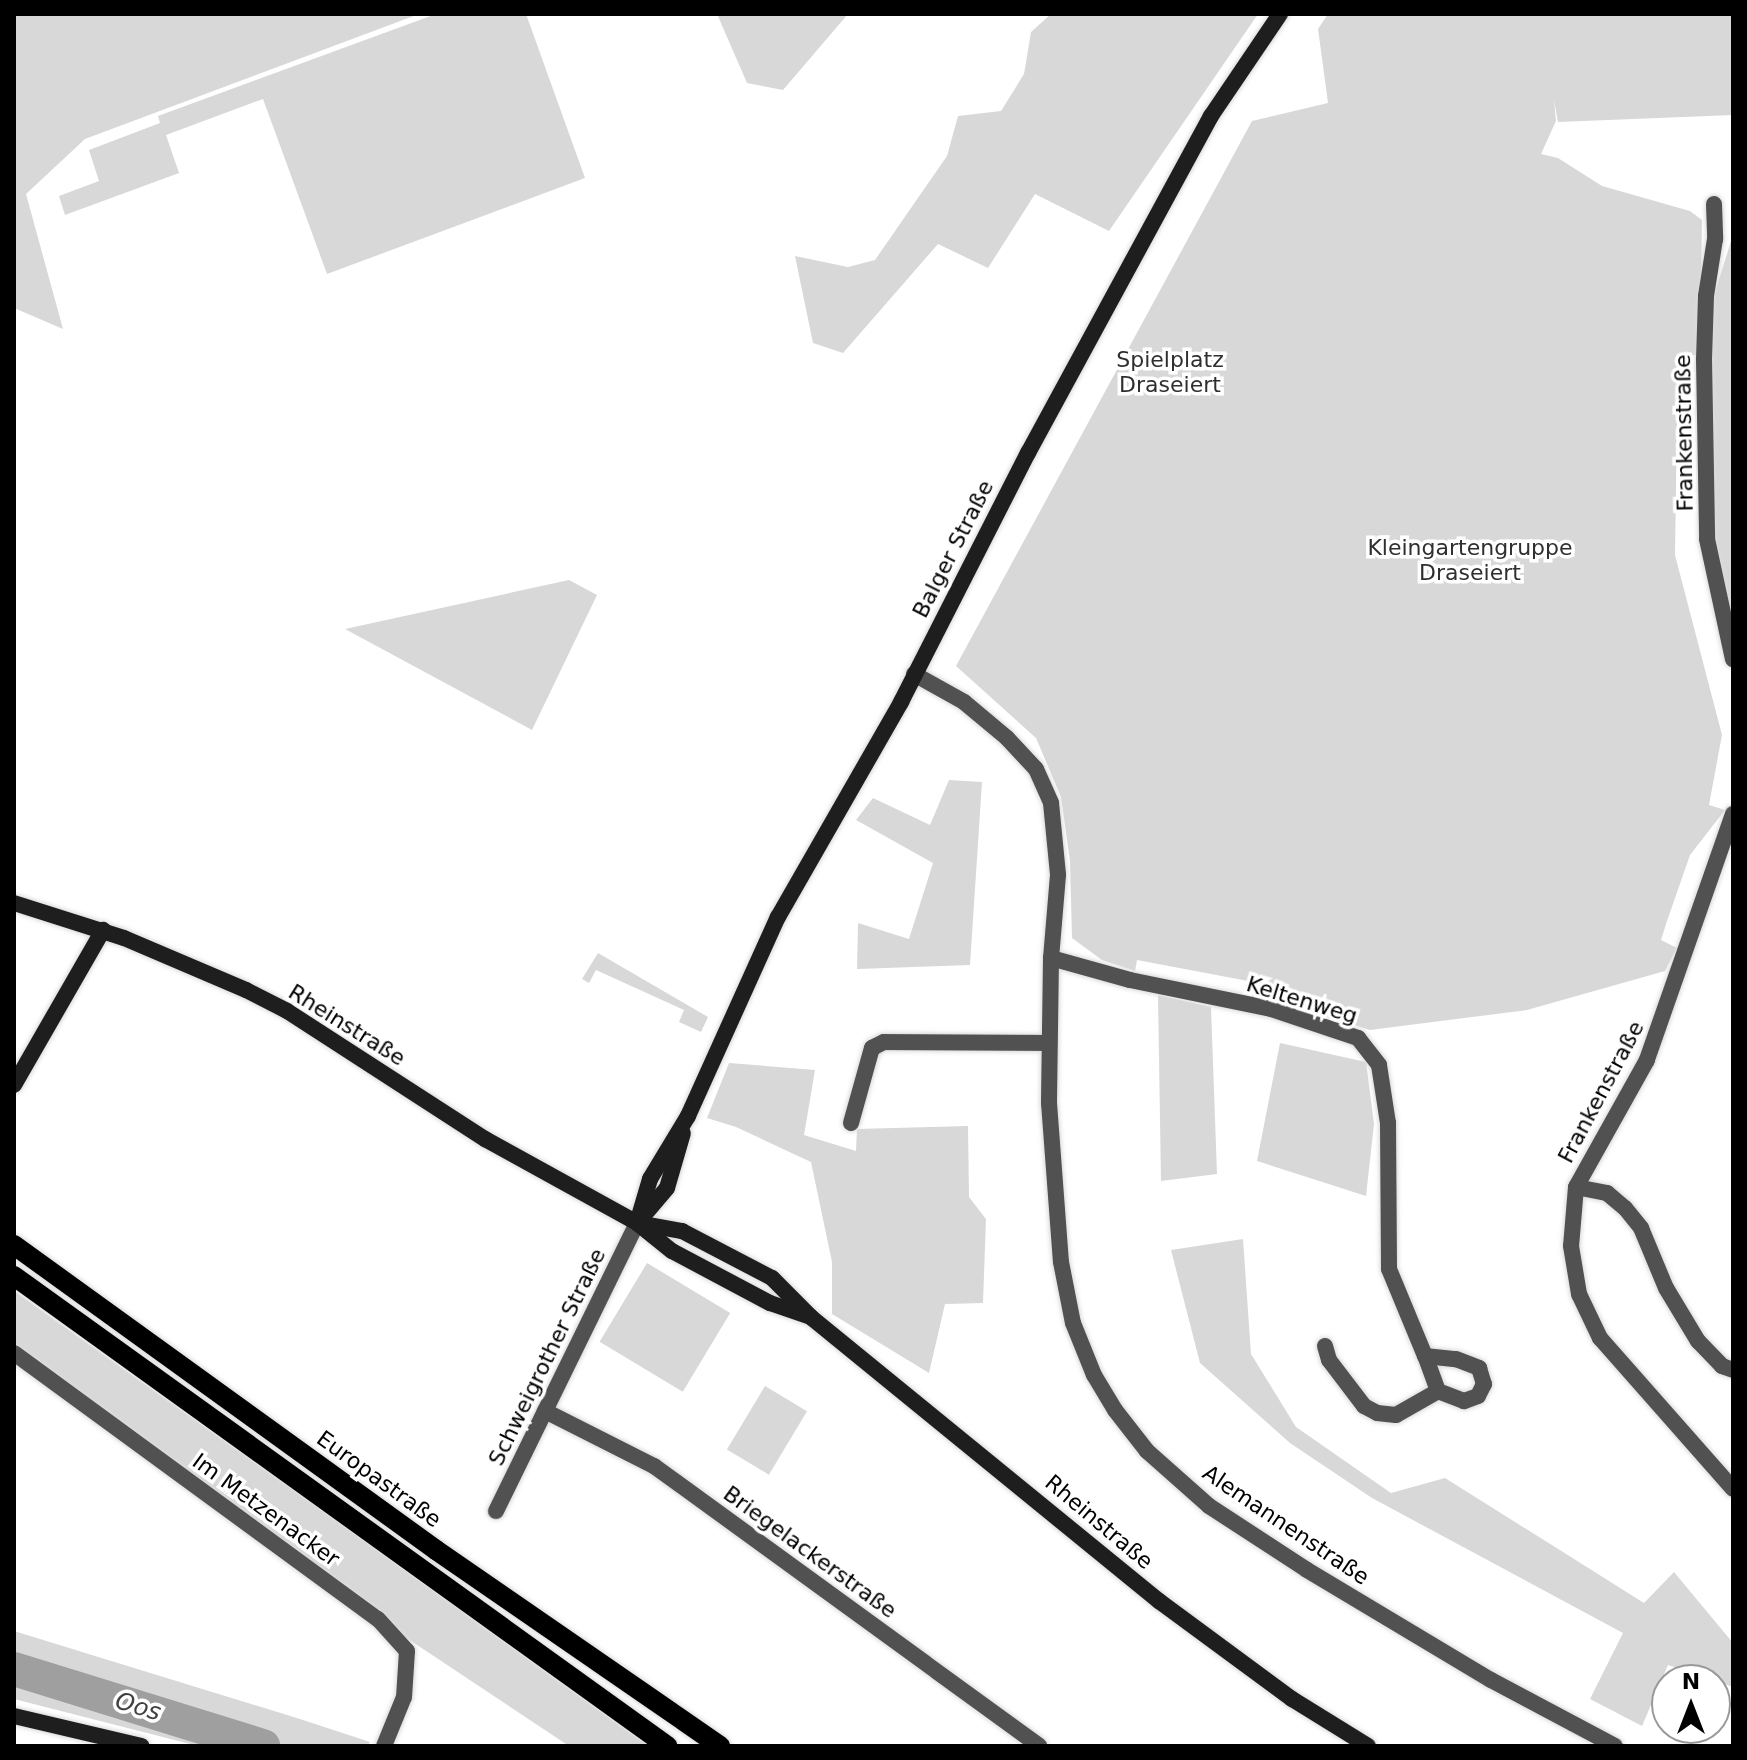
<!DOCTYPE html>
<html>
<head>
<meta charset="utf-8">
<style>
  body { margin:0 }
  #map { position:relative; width:1747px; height:1760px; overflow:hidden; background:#fff; font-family:"DejaVu Sans",sans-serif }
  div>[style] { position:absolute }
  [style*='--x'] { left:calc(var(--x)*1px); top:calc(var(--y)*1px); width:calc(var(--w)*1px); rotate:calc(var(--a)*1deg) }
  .green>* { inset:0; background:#d8d8d8; transform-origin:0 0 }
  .river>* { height:34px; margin:-17px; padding:0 17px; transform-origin:17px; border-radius:17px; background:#9f9f9f }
  .roads { filter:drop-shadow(0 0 2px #dbdbdb) drop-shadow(0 0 2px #dbdbdb) }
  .street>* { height:16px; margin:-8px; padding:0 8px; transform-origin:8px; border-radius:8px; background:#515151 }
  .secondary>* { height:16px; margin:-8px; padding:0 8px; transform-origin:8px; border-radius:8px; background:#1e1e1e }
  .primary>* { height:20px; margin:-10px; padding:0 10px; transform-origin:10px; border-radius:10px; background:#000 }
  span { translate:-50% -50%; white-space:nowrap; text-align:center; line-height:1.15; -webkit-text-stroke:7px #fff; paint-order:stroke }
  .park-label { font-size:22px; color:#2f2f2f }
  .street-label { font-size:22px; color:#000 }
  .water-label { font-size:24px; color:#404040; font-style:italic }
  .frame { position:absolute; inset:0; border:16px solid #000; pointer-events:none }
  .north { position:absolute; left:1651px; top:1664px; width:80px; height:80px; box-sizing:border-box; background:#fff; border:2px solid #999; border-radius:50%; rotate:0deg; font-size:22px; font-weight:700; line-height:32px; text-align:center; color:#000 }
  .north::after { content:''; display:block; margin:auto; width:28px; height:36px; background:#000; clip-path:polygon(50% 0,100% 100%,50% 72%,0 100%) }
</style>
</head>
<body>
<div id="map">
  <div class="green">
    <div style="clip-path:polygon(14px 14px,419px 14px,85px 139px,26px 194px,63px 329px,14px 308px)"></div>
    <div style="clip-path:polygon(436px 14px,526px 14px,585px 178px,327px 274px,263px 99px,166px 135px,179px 173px,65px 215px,59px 196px,99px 181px,89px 150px,160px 123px,158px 116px)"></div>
    <div style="clip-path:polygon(717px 14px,848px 14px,783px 90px,747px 83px)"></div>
    <div style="clip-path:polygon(1051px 14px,1258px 14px,1109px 231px,1035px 194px,988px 268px,938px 244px,843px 353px,813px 343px,795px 256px,848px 267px,875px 260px,947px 156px,958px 116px,1001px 111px,1024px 74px,1031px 32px)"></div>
    <div style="clip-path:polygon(1328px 14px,1733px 14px,1733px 115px,1558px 122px,1554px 100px,1556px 121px,1541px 154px,1558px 158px,1602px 186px,1690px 211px,1702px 220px,1700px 355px,1678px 355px,1675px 555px,1722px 735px,1709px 805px,1725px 810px,1690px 855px,1667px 921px,1661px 940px,1677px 948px,1665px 971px,1527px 1010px,1370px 1030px,1272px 1000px,1274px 986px,1137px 960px,1135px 971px,1102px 960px,1072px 938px,1070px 861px,1061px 797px,1036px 738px,956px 666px,1252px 121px,1328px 103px,1318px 29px)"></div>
    <div style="clip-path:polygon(1733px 235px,1733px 659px,1707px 539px,1713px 298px)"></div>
    <div style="clip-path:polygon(569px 580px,597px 595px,532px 730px,345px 629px)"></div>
    <div style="clip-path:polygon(949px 780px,982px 782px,970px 965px,857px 969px,858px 923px,909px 939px,933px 863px,856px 820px,873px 798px,930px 825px)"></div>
    <div style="clip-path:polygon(598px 953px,708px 1017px,701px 1032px,679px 1022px,684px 1010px,596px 970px,589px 983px,582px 979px)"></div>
    <div style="clip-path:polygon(1158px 995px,1211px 1007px,1217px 1174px,1161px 1181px)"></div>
    <div style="clip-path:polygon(1280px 1043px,1366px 1062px,1374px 1124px,1366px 1196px,1257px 1161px)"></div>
    <div style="clip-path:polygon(729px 1063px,815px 1070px,804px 1135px,856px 1151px,857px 1129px,968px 1126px,969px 1197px,986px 1219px,983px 1303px,945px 1304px,929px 1373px,832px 1314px,832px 1262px,811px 1162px,736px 1127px,707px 1118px)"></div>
    <div style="clip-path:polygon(1243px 1239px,1251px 1354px,1296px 1427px,1391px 1493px,1445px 1478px,1644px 1603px,1674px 1572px,1733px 1643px,1733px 1687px,1668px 1665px,1642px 1726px,1590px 1699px,1623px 1633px,1372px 1498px,1290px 1443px,1200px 1363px,1171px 1250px)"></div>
    <div style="left:647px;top:1263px;width:97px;height:92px;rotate:31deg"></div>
    <div style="clip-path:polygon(14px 1291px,332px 1518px,648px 1746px,569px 1746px,378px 1619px,14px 1353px)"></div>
    <div style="left:765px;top:1386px;width:49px;height:74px;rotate:31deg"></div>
    <div style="clip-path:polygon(14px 1631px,300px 1719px,370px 1742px,367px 1746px,198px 1746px,14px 1699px)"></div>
  </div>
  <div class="river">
    <div style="--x:14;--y:1669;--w:261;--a:17.2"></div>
  </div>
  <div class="roads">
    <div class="street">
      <div style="--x:1714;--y:204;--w:35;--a:88"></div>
      <div style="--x:1715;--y:239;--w:58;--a:99"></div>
      <div style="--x:1706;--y:296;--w:63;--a:91.8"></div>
      <div style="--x:1704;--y:359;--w:180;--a:89"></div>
      <div style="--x:1707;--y:539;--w:123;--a:77.8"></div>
      <div style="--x:914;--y:674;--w:57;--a:29.2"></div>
      <div style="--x:964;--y:702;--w:56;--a:39.9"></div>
      <div style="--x:1007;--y:738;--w:42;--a:46.9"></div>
      <div style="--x:1036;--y:769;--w:37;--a:66"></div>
      <div style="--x:1051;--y:803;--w:72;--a:84.4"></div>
      <div style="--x:1058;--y:875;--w:83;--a:94.8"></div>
      <div style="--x:1051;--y:958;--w:145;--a:90.8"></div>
      <div style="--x:1049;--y:1103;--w:159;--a:85.7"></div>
      <div style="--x:1061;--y:1262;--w:62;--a:78.9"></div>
      <div style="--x:1073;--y:1323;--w:56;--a:68"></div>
      <div style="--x:1094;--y:1375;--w:41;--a:59"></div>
      <div style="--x:1115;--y:1410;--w:52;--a:52"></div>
      <div style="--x:1147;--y:1451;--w:83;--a:41.6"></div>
      <div style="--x:1209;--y:1506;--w:117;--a:33.1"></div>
      <div style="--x:1307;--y:1570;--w:214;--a:30.9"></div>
      <div style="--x:1491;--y:1680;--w:140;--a:28"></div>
      <div style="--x:1733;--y:814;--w:261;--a:109.3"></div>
      <div style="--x:1647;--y:1060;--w:145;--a:119.2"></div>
      <div style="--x:1576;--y:1187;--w:59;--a:94.8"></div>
      <div style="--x:1571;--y:1246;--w:49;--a:80.5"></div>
      <div style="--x:1579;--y:1294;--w:49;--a:64.5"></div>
      <div style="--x:1600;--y:1338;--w:201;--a:48.6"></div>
      <div style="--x:1051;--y:958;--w:82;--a:15.6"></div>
      <div style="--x:1130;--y:980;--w:144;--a:11.6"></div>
      <div style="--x:1271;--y:1009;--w:92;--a:18.4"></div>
      <div style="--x:1358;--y:1038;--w:34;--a:52"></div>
      <div style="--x:1379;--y:1065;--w:59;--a:81.2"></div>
      <div style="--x:1388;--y:1123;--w:146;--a:89.6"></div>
      <div style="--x:1389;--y:1269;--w:94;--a:67.5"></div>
      <div style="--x:851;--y:1123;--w:78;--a:-74.4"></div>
      <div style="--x:872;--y:1048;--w:13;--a:-27"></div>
      <div style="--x:884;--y:1042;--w:165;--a:0.3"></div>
      <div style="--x:1576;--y:1187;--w:32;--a:11"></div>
      <div style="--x:1607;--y:1193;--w:23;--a:40"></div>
      <div style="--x:1625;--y:1208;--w:26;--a:51"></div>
      <div style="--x:1641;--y:1228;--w:65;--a:67.4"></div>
      <div style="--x:1666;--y:1288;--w:62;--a:58.9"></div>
      <div style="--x:1698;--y:1341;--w:35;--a:46"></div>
      <div style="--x:1722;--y:1366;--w:12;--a:20"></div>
      <div style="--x:1325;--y:1346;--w:15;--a:74"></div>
      <div style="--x:1329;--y:1360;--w:58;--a:52.7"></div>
      <div style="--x:1364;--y:1406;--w:15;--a:28"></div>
      <div style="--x:1377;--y:1413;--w:19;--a:6"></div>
      <div style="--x:1396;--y:1415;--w:48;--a:-29.7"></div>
      <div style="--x:14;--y:1353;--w:451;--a:36.2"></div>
      <div style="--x:378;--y:1619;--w:43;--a:47.8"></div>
      <div style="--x:407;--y:1651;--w:46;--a:93.7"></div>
      <div style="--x:404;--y:1697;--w:53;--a:112.2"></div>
      <div style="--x:1425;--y:1356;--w:31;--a:6"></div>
      <div style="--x:1456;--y:1359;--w:25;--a:21"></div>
      <div style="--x:1479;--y:1368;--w:17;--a:73"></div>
      <div style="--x:1484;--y:1384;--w:13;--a:117"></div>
      <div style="--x:1478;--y:1396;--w:15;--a:160"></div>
      <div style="--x:1464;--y:1401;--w:28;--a:-159"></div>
      <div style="--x:1438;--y:1391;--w:37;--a:-110"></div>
      <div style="--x:545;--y:1411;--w:122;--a:26.8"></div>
      <div style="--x:654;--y:1466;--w:476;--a:36"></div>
      <div style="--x:496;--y:1511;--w:321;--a:-63.9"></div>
    </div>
    <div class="secondary">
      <div style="--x:14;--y:903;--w:115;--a:17.7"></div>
      <div style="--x:124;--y:938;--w:133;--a:23.1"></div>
      <div style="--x:246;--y:990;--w:46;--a:27.1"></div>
      <div style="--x:287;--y:1011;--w:236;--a:32.9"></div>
      <div style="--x:485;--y:1139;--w:174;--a:28.9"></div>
      <div style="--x:637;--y:1223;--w:45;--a:38.7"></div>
      <div style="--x:672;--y:1251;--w:111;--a:28"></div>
      <div style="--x:770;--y:1303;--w:43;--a:18.9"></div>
      <div style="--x:14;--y:1085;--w:179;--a:-60.1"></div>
      <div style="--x:639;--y:1221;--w:43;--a:-49.7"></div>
      <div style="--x:667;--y:1188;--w:57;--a:-73.8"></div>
      <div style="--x:637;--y:1223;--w:46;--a:-73.5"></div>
      <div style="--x:650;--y:1179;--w:74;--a:-58.9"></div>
      <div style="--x:688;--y:1116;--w:218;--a:-65.7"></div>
      <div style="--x:778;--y:917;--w:248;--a:-60.2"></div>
      <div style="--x:901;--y:702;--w:280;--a:-63"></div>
      <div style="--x:1028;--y:453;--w:383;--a:-61.5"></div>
      <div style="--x:1211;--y:116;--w:123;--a:-55.9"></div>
      <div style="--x:637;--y:1223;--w:46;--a:10.1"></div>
      <div style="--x:682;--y:1231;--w:102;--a:27.6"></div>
      <div style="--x:772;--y:1278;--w:57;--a:45"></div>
      <div style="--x:812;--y:1318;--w:448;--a:39.2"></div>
      <div style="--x:1159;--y:1601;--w:165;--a:36.4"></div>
      <div style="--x:1292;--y:1699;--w:89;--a:31.7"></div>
      <div style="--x:14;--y:1716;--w:131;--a:13.2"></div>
    </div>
    <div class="primary">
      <div style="--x:14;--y:1245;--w:521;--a:35.86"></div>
      <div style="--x:436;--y:1550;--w:345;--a:34.6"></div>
      <div style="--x:14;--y:1276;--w:805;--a:35.74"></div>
    </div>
  </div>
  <div class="park-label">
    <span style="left:1170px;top:372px">Spielplatz<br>Draseiert</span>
    <span style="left:1470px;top:560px">Kleingartengruppe<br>Draseiert</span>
  </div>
  <div class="street-label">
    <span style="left:1684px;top:433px;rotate:-91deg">Frankenstraße</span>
    <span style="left:953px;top:549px;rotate:-63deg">Balger Straße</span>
    <span style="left:1302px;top:1000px;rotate:17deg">Keltenweg</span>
    <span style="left:347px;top:1025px;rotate:32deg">Rheinstraße</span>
    <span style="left:1601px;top:1092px;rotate:-62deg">Frankenstraße</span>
    <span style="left:547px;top:1357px;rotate:-64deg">Schweigrother Straße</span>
    <span style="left:379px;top:1479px;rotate:36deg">Europastraße</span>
    <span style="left:266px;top:1510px;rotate:36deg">Im Metzenacker</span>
    <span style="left:1099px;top:1522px;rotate:40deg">Rheinstraße</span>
    <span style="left:1286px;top:1525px;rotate:34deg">Alemannenstraße</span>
    <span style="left:810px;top:1552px;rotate:36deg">Briegelackerstraße</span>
  </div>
  <div class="water-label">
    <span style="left:138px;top:1707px;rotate:17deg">Oos</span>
  </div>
  <div class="frame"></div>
  <div class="north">N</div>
</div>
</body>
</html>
